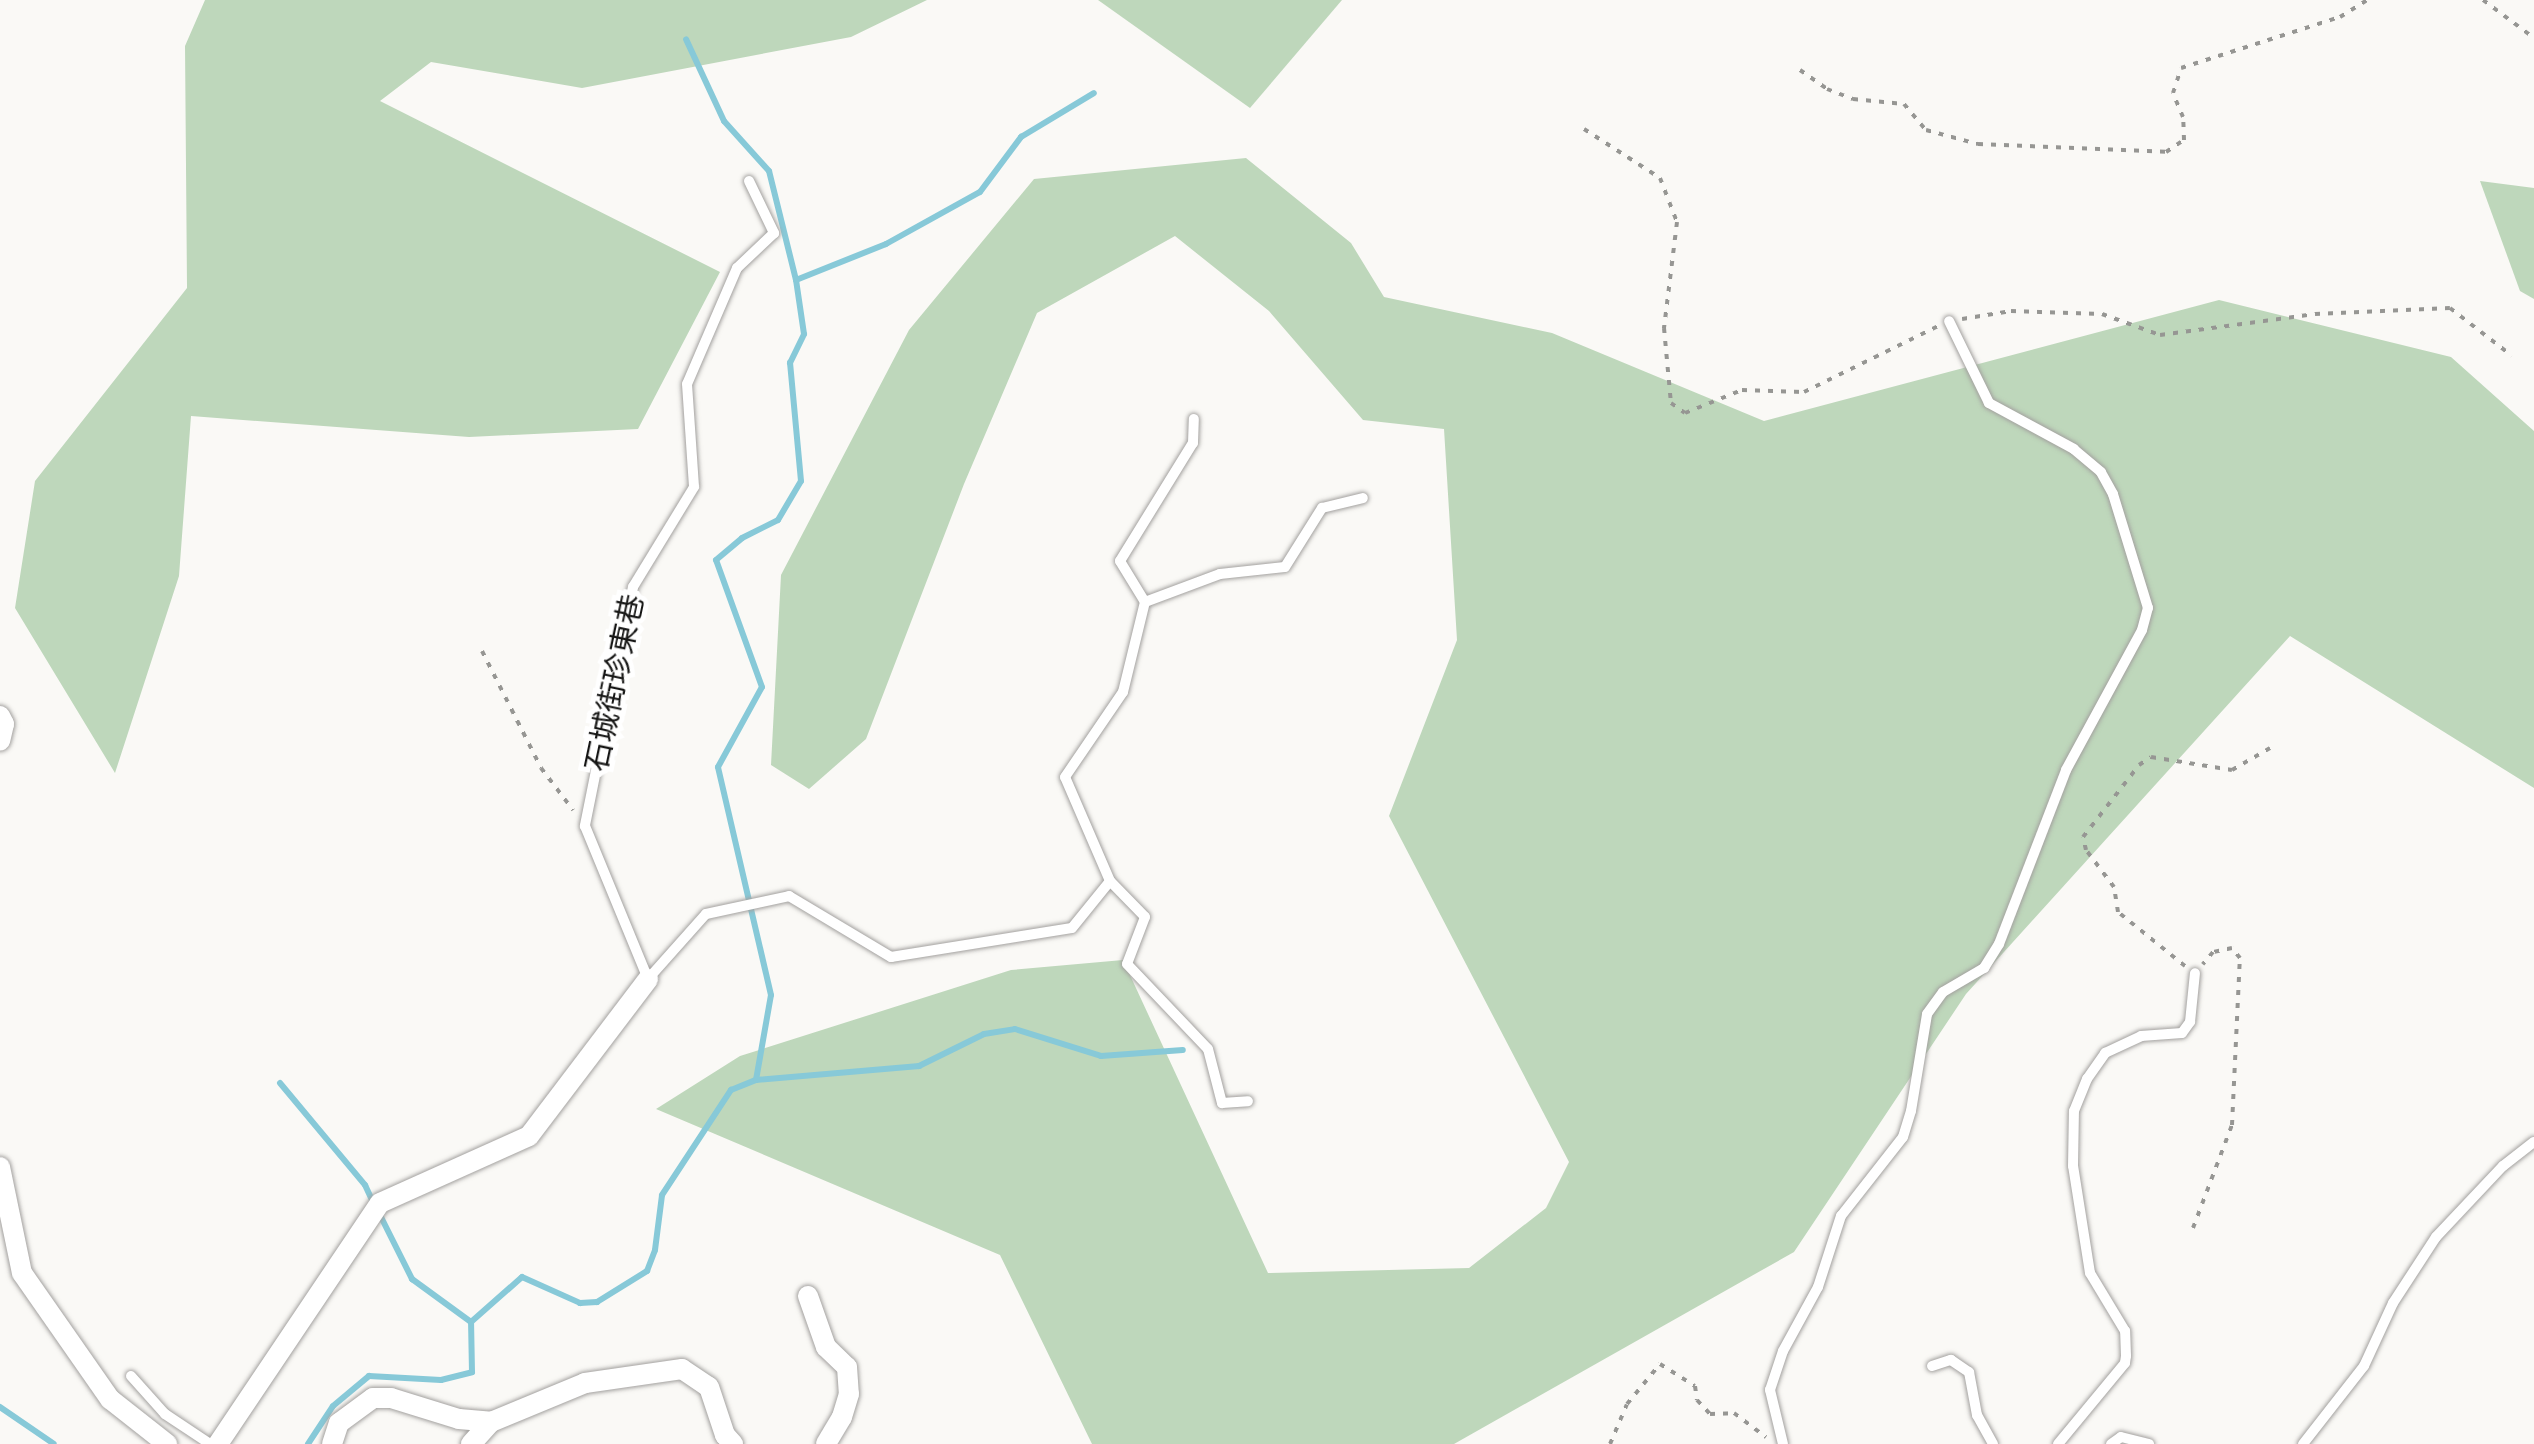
<!DOCTYPE html>
<html>
<head>
<meta charset="utf-8">
<style>
  body { margin:0 }
  #map { position:relative; width:2534px; height:1444px; overflow:hidden; background:#faf9f6; font-family:Jost,"Noto Sans TC",sans-serif }
  div>[style] { position:absolute }
  [style*='--x'] { left:calc(var(--x)*1px); top:calc(var(--y)*1px); width:calc(var(--w)*1px); rotate:calc(var(--a)*1deg) }
  .green>* { inset:0; background:#bed7bb }
  .stream>* { height:6px; margin:-3px; padding:0 3px; transform-origin:3px; border-radius:3px; background:#87c9d8 }
  .path>* { height:4px; margin-top:-2px; transform-origin:0; background:repeating-linear-gradient(90deg,#969693 0 5px,transparent 0 13px) }
  .roads { filter:drop-shadow(0 0 2px #a3a19f) drop-shadow(0 0 2px #a3a19f) }
  .service>* { height:10px; margin:-5px; padding:0 5px; transform-origin:5px; border-radius:5px; background:#fff }
  .minor>* { height:20px; margin:-10px; padding:0 10px; transform-origin:10px; border-radius:10px; background:#fff }
  span { translate:-50% -50%; white-space:nowrap; text-align:center; line-height:1.15; -webkit-text-stroke:10px #fff; paint-order:stroke }
  .street-label { font-size:30px; color:#161615 }
</style>
</head>
<body>
<div id="map">
  <div class="green">
    <div style="clip-path:polygon(205px 0,927px 0,851px 37px,582px 88px,431px 62px,380px 101px,720px 272px,638px 429px,469px 437px,191px 416px,179px 576px,115px 773px,15px 608px,35px 481px,187px 288px,185px 46px)"></div>
    <div style="clip-path:polygon(1098px 0,1342px 0,1250px 108px)"></div>
    <div style="clip-path:polygon(1246px 158px,1351px 243px,1384px 297px,1552px 333px,1764px 421px,2219px 300px,2451px 357px,2534px 431px,2534px 788px,2290px 636px,1966px 994px,1794px 1252px,1454px 1444px,1092px 1444px,1000px 1255px,656px 1109px,740px 1056px,1011px 970px,1123px 960px,1268px 1273px,1469px 1268px,1546px 1208px,1569px 1162px,1389px 816px,1457px 640px,1444px 429px,1363px 420px,1269px 311px,1175px 236px,1037px 313px,964px 484px,866px 739px,809px 789px,771px 765px,781px 575px,909px 330px,1034px 179px)"></div>
    <div style="clip-path:polygon(2480px 181px,2534px 188px,2534px 299px,2520px 291px)"></div>
  </div>
  <div class="stream">
    <div style="--x:796;--y:280;--w:97;--a:-21.8"></div>
    <div style="--x:886;--y:244;--w:107;--a:-29"></div>
    <div style="--x:980;--y:192;--w:69;--a:-53.3"></div>
    <div style="--x:1021;--y:137;--w:85;--a:-31.1"></div>
    <div style="--x:756;--y:1080;--w:164;--a:-4.9"></div>
    <div style="--x:919;--y:1066;--w:72;--a:-26.2"></div>
    <div style="--x:984;--y:1034;--w:31;--a:-9"></div>
    <div style="--x:1015;--y:1029;--w:90;--a:17.4"></div>
    <div style="--x:1101;--y:1056;--w:82;--a:-4.2"></div>
    <div style="--x:280;--y:1083;--w:133;--a:50.2"></div>
    <div style="--x:365;--y:1185;--w:21;--a:65"></div>
    <div style="--x:380;--y:1215;--w:72;--a:63.4"></div>
    <div style="--x:412;--y:1279;--w:73;--a:36.1"></div>
    <div style="--x:0;--y:1407;--w:65;--a:34.4"></div>
    <div style="--x:308;--y:1444;--w:45;--a:-56.7"></div>
    <div style="--x:333;--y:1406;--w:47;--a:-39.8"></div>
    <div style="--x:369;--y:1376;--w:72;--a:3.2"></div>
    <div style="--x:441;--y:1380;--w:32;--a:-14"></div>
    <div style="--x:472;--y:1372;--w:50;--a:-91.1"></div>
    <div style="--x:471;--y:1322;--w:68;--a:-41.4"></div>
    <div style="--x:522;--y:1277;--w:64;--a:24.1"></div>
    <div style="--x:580;--y:1303;--w:17;--a:-3"></div>
    <div style="--x:597;--y:1302;--w:59;--a:-31.8"></div>
    <div style="--x:647;--y:1271;--w:22;--a:-69"></div>
    <div style="--x:655;--y:1250;--w:55;--a:-82.7"></div>
    <div style="--x:662;--y:1195;--w:126;--a:-56.7"></div>
    <div style="--x:731;--y:1090;--w:27;--a:-22"></div>
    <div style="--x:756;--y:1080;--w:86;--a:-80"></div>
    <div style="--x:771;--y:995;--w:234;--a:-103.1"></div>
    <div style="--x:718;--y:767;--w:91;--a:-61.2"></div>
    <div style="--x:762;--y:687;--w:135;--a:-109.9"></div>
    <div style="--x:716;--y:560;--w:34;--a:-40"></div>
    <div style="--x:742;--y:538;--w:40;--a:-26.6"></div>
    <div style="--x:778;--y:520;--w:45;--a:-59.5"></div>
    <div style="--x:801;--y:481;--w:119;--a:-95.3"></div>
    <div style="--x:790;--y:363;--w:32;--a:-64"></div>
    <div style="--x:804;--y:334;--w:55;--a:-98.4"></div>
    <div style="--x:796;--y:280;--w:112;--a:-103.9"></div>
    <div style="--x:769;--y:171;--w:67;--a:-132"></div>
    <div style="--x:724;--y:121;--w:90;--a:-114.9"></div>
  </div>
  <div class="path">
    <div style="--x:2483;--y:0;--w:64;--a:36.7"></div>
    <div style="--x:1800;--y:70;--w:33;--a:35"></div>
    <div style="--x:1827;--y:89;--w:28;--a:21"></div>
    <div style="--x:1853;--y:99;--w:51;--a:5.6"></div>
    <div style="--x:1904;--y:104;--w:34;--a:50"></div>
    <div style="--x:1926;--y:130;--w:54;--a:15.1"></div>
    <div style="--x:1978;--y:144;--w:188;--a:2.4"></div>
    <div style="--x:2166;--y:152;--w:22;--a:-34"></div>
    <div style="--x:2184;--y:140;--w:23;--a:-92"></div>
    <div style="--x:2183;--y:117;--w:26;--a:-113"></div>
    <div style="--x:2173;--y:93;--w:26;--a:-72"></div>
    <div style="--x:2181;--y:68;--w:167;--a:-17.8"></div>
    <div style="--x:2340;--y:17;--w:32;--a:-32"></div>
    <div style="--x:1584;--y:129;--w:90;--a:32.8"></div>
    <div style="--x:1660;--y:178;--w:47;--a:68.9"></div>
    <div style="--x:1677;--y:222;--w:107;--a:97"></div>
    <div style="--x:1664;--y:328;--w:75;--a:84.7"></div>
    <div style="--x:1671;--y:403;--w:17;--a:36"></div>
    <div style="--x:1685;--y:413;--w:61;--a:-22"></div>
    <div style="--x:1742;--y:390;--w:62;--a:1.8"></div>
    <div style="--x:1804;--y:392;--w:149;--a:-26.2"></div>
    <div style="--x:1962;--y:319;--w:50;--a:-9.3"></div>
    <div style="--x:2011;--y:311;--w:91;--a:1.9"></div>
    <div style="--x:2102;--y:314;--w:62;--a:19.9"></div>
    <div style="--x:2160;--y:335;--w:156;--a:-7.7"></div>
    <div style="--x:2315;--y:314;--w:135;--a:-2.5"></div>
    <div style="--x:2450;--y:308;--w:78;--a:37.7"></div>
    <div style="--x:482;--y:651;--w:131;--a:63.2"></div>
    <div style="--x:541;--y:768;--w:53;--a:52.7"></div>
    <div style="--x:2185;--y:966;--w:86;--a:-141.1"></div>
    <div style="--x:2118;--y:912;--w:25;--a:-99"></div>
    <div style="--x:2114;--y:887;--w:46;--a:-127.1"></div>
    <div style="--x:2086;--y:850;--w:13;--a:-103"></div>
    <div style="--x:2083;--y:837;--w:91;--a:-52.1"></div>
    <div style="--x:2139;--y:765;--w:14;--a:-34"></div>
    <div style="--x:2151;--y:757;--w:82;--a:9.1"></div>
    <div style="--x:2232;--y:770;--w:44;--a:-30.1"></div>
    <div style="--x:2193;--y:1228;--w:110;--a:-69.3"></div>
    <div style="--x:2232;--y:1125;--w:167;--a:-87.3"></div>
    <div style="--x:2240;--y:958;--w:13;--a:-129"></div>
    <div style="--x:2232;--y:948;--w:19;--a:168"></div>
    <div style="--x:2213;--y:952;--w:16;--a:130"></div>
    <div style="--x:1610;--y:1444;--w:43;--a:-67"></div>
    <div style="--x:1627;--y:1404;--w:52;--a:-50.5"></div>
    <div style="--x:1660;--y:1364;--w:41;--a:32.2"></div>
    <div style="--x:1695;--y:1386;--w:14;--a:82"></div>
    <div style="--x:1697;--y:1400;--w:19;--a:47"></div>
    <div style="--x:1710;--y:1414;--w:24;--a:-2"></div>
    <div style="--x:1734;--y:1413;--w:40;--a:37"></div>
  </div>
  <div class="roads">
    <div class="service">
      <div style="--x:749;--y:181;--w:58;--a:64.3"></div>
      <div style="--x:774;--y:233;--w:51;--a:136.6"></div>
      <div style="--x:737;--y:268;--w:126;--a:113.3"></div>
      <div style="--x:687;--y:384;--w:103;--a:86.1"></div>
      <div style="--x:694;--y:487;--w:117;--a:121.4"></div>
      <div style="--x:633;--y:587;--w:244;--a:101.4"></div>
      <div style="--x:585;--y:826;--w:165;--a:67.6"></div>
      <div style="--x:648;--y:979;--w:87;--a:-48.3"></div>
      <div style="--x:706;--y:914;--w:85;--a:-12.2"></div>
      <div style="--x:789;--y:896;--w:119;--a:30.9"></div>
      <div style="--x:891;--y:957;--w:183;--a:-9.1"></div>
      <div style="--x:1072;--y:928;--w:60;--a:-51"></div>
      <div style="--x:1110;--y:881;--w:113;--a:-113.4"></div>
      <div style="--x:1065;--y:777;--w:103;--a:-55.7"></div>
      <div style="--x:1123;--y:692;--w:93;--a:-76.3"></div>
      <div style="--x:1145;--y:602;--w:80;--a:-20.5"></div>
      <div style="--x:1220;--y:574;--w:65;--a:-6.1"></div>
      <div style="--x:1285;--y:567;--w:70;--a:-57.9"></div>
      <div style="--x:1322;--y:508;--w:42;--a:-13.7"></div>
      <div style="--x:1145;--y:602;--w:48;--a:-121.4"></div>
      <div style="--x:1120;--y:561;--w:139;--a:-58.3"></div>
      <div style="--x:1193;--y:443;--w:24;--a:-88"></div>
      <div style="--x:1110;--y:881;--w:50;--a:45.8"></div>
      <div style="--x:1145;--y:917;--w:50;--a:111"></div>
      <div style="--x:1127;--y:964;--w:117;--a:46.4"></div>
      <div style="--x:1208;--y:1049;--w:56;--a:75.5"></div>
      <div style="--x:1222;--y:1103;--w:26;--a:-4"></div>
      <div style="--x:1932;--y:1366;--w:20;--a:-18"></div>
      <div style="--x:1951;--y:1360;--w:22;--a:34"></div>
      <div style="--x:1969;--y:1372;--w:44;--a:79.5"></div>
      <div style="--x:1977;--y:1415;--w:33;--a:61"></div>
      <div style="--x:131;--y:1376;--w:51;--a:48.2"></div>
      <div style="--x:165;--y:1414;--w:54;--a:33.7"></div>
      <div style="--x:1783;--y:1444;--w:56;--a:-103.5"></div>
      <div style="--x:1770;--y:1390;--w:41;--a:-71.6"></div>
      <div style="--x:1783;--y:1351;--w:73;--a:-61.3"></div>
      <div style="--x:1818;--y:1287;--w:75;--a:-72.1"></div>
      <div style="--x:1841;--y:1216;--w:100;--a:-51.9"></div>
      <div style="--x:1903;--y:1137;--w:27;--a:-73"></div>
      <div style="--x:1911;--y:1111;--w:98;--a:-80.6"></div>
      <div style="--x:1927;--y:1014;--w:27;--a:-54"></div>
      <div style="--x:1943;--y:992;--w:48;--a:-30.3"></div>
      <div style="--x:1984;--y:968;--w:28;--a:-58"></div>
      <div style="--x:1999;--y:944;--w:186;--a:-68.9"></div>
      <div style="--x:2066;--y:770;--w:159;--a:-61.5"></div>
      <div style="--x:2142;--y:630;--w:23;--a:-75"></div>
      <div style="--x:2148;--y:608;--w:119;--a:-107.1"></div>
      <div style="--x:2113;--y:494;--w:25;--a:-119"></div>
      <div style="--x:2101;--y:472;--w:35;--a:-140"></div>
      <div style="--x:2074;--y:449;--w:97;--a:-151.6"></div>
      <div style="--x:1989;--y:403;--w:91;--a:-116"></div>
      <div style="--x:2058;--y:1444;--w:105;--a:-50.4"></div>
      <div style="--x:2125;--y:1363;--w:7;--a:-82"></div>
      <div style="--x:2126;--y:1356;--w:25;--a:-92"></div>
      <div style="--x:2125;--y:1331;--w:68;--a:-121.1"></div>
      <div style="--x:2090;--y:1273;--w:108;--a:-99"></div>
      <div style="--x:2073;--y:1166;--w:55;--a:-89"></div>
      <div style="--x:2074;--y:1111;--w:35;--a:-68"></div>
      <div style="--x:2087;--y:1079;--w:32;--a:-55"></div>
      <div style="--x:2105;--y:1053;--w:40;--a:-25"></div>
      <div style="--x:2141;--y:1036;--w:41;--a:-4.2"></div>
      <div style="--x:2182;--y:1033;--w:14;--a:-54"></div>
      <div style="--x:2190;--y:1022;--w:49;--a:-84.2"></div>
      <div style="--x:2111;--y:1444;--w:12;--a:-35"></div>
      <div style="--x:2121;--y:1437;--w:29;--a:14"></div>
      <div style="--x:2303;--y:1444;--w:99;--a:-52"></div>
      <div style="--x:2364;--y:1366;--w:69;--a:-65.3"></div>
      <div style="--x:2393;--y:1303;--w:79;--a:-56.9"></div>
      <div style="--x:2436;--y:1237;--w:98;--a:-46.7"></div>
      <div style="--x:2503;--y:1166;--w:39;--a:-38"></div>
    </div>
    <div class="minor">
      <div style="--x:0;--y:716;--w:9;--a:63"></div>
      <div style="--x:4;--y:724;--w:17;--a:103"></div>
      <div style="--x:0;--y:1167;--w:108;--a:78.3"></div>
      <div style="--x:22;--y:1273;--w:154;--a:55.1"></div>
      <div style="--x:110;--y:1399;--w:73;--a:38.3"></div>
      <div style="--x:808;--y:1296;--w:54;--a:70.6"></div>
      <div style="--x:826;--y:1347;--w:29;--a:44"></div>
      <div style="--x:847;--y:1367;--w:27;--a:86"></div>
      <div style="--x:849;--y:1394;--w:24;--a:107"></div>
      <div style="--x:842;--y:1417;--w:31;--a:121"></div>
      <div style="--x:218;--y:1444;--w:290;--a:-56.1"></div>
      <div style="--x:380;--y:1203;--w:163;--a:-24.2"></div>
      <div style="--x:529;--y:1136;--w:197;--a:-52.8"></div>
      <div style="--x:332;--y:1444;--w:22;--a:-72"></div>
      <div style="--x:339;--y:1423;--w:42;--a:-36.3"></div>
      <div style="--x:373;--y:1398;--w:18;--a:0"></div>
      <div style="--x:391;--y:1398;--w:71;--a:17.2"></div>
      <div style="--x:459;--y:1419;--w:32;--a:5"></div>
      <div style="--x:491;--y:1422;--w:102;--a:-22.5"></div>
      <div style="--x:585;--y:1383;--w:98;--a:-8.2"></div>
      <div style="--x:682;--y:1369;--w:32;--a:34"></div>
      <div style="--x:709;--y:1387;--w:51;--a:71.6"></div>
      <div style="--x:725;--y:1435;--w:12;--a:48"></div>
      <div style="--x:471;--y:1444;--w:30;--a:-48"></div>
    </div>
  </div>
  <div class="street-label">
    <span style="left:615px;top:683px;rotate:-78deg">石城街珍東巷</span>
  </div>
</div>
</body>
</html>
